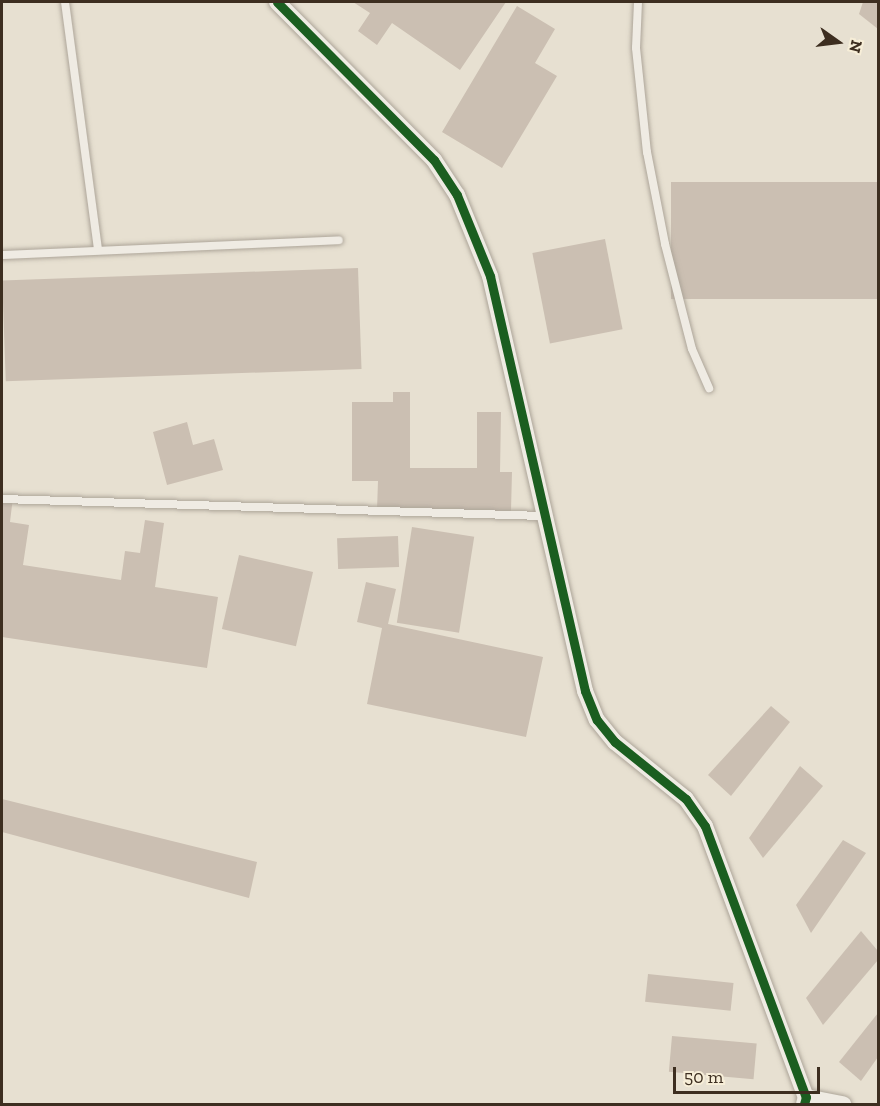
<!DOCTYPE html>
<html>
<head>
<meta charset="utf-8">
<style>
  body { margin:0 }
  #map { position:relative; width:880px; height:1106px; overflow:hidden; background:#e7e0d1; font-family:"Zilla Slab",serif }
  div>[style] { position:absolute }
  [style*='--x'] { left:calc(var(--x)*1px); top:calc(var(--y)*1px); width:calc(var(--w)*1px); rotate:calc(var(--a)*1deg) }
  .building>* { inset:0; background:#cbbfb2; transform-origin:0 0 }
  .roads { filter:drop-shadow(0 0 2px #ada599) drop-shadow(0 0 2px #ada599) }
  .service>* { height:8px; margin:-4px; padding:0 4px; transform-origin:4px; border-radius:4px; background:#efebe3 }
  .minor>* { height:16px; margin:-8px; padding:0 8px; transform-origin:8px; border-radius:8px; background:#efebe3 }
  .cycleway>* { height:9px; margin:-4.5px; padding:0 4.5px; transform-origin:4.5px; border-radius:4.5px; background:#1b5e20 }
  span { translate:-50% -50%; white-space:nowrap; text-align:center; line-height:1.15; -webkit-text-stroke:6px #f7eed8; paint-order:stroke }
  .frame { position:absolute; inset:0; border:3px solid #3d2e20; pointer-events:none }
  .north { position:absolute; left:808px; top:12px; width:60px; height:60px; -webkit-text-stroke:4px #f7eed8; paint-order:stroke; rotate:104deg; font-size:16px; font-weight:700; line-height:24px; text-align:center; color:#3d2e20 }
  .north::after { content:''; display:block; margin:auto; width:21px; height:27px; background:#3d2e20; clip-path:polygon(50% 0,100% 100%,50% 72%,0 100%) }
  .scale { position:absolute; left:673px; top:1067px; width:147px; height:27px; box-sizing:border-box; border:3px solid #3d2e20; border-top:0; padding-left:8px; font-size:18px; line-height:21px; white-space:nowrap; color:#3d2e20; -webkit-text-stroke:4px #f7eed8; paint-order:stroke }
</style>
</head>
<body>
<div id="map">
  <div class="building">
    <div style="clip-path:polygon(353px 2px,506px 2px,460px 70px,392px 23px,377px 45px,358px 31px,370px 13px)"></div>
    <div style="clip-path:polygon(863px 2px,878px 2px,878px 29px,859px 14px)"></div>
    <div style="clip-path:polygon(517px 6px,555px 29px,535px 63px,557px 76px,502px 168px,442px 132px)"></div>
    <div style="left:878px;top:182px;width:117px;height:207px;rotate:90deg"></div>
    <div style="left:605px;top:239px;width:92px;height:74px;rotate:79deg"></div>
    <div style="left:358px;top:268px;width:101px;height:356px;rotate:88deg"></div>
    <div style="clip-path:polygon(393px 392px,410px 392px,410px 468px,477px 468px,477px 412px,501px 412px,500px 472px,512px 472px,511px 511px,377px 510px,378px 481px,352px 481px,352px 402px,393px 402px)"></div>
    <div style="clip-path:polygon(187px 422px,193px 445px,214px 439px,223px 470px,167px 485px,153px 432px)"></div>
    <div style="clip-path:polygon(2px 496px,13px 497px,10px 522px,29px 525px,23px 565px,121px 580px,125px 551px,140px 553px,145px 520px,164px 523px,155px 587px,218px 597px,207px 668px,2px 637px)"></div>
    <div style="left:412px;top:527px;width:63px;height:97px;rotate:9deg"></div>
    <div style="left:398px;top:536px;width:31px;height:61px;rotate:88deg"></div>
    <div style="left:239px;top:555px;width:76px;height:76px;rotate:13deg"></div>
    <div style="clip-path:polygon(366px 582px,396px 589px,388px 624px,543px 657px,526px 737px,367px 704px,382px 628px,357px 622px)"></div>
    <div style="clip-path:polygon(771px 706px,790px 722px,731px 796px,708px 775px)"></div>
    <div style="clip-path:polygon(800px 766px,823px 786px,763px 858px,749px 838px)"></div>
    <div style="clip-path:polygon(2px 799px,257px 862px,249px 898px,2px 832px)"></div>
    <div style="clip-path:polygon(843px 840px,866px 853px,811px 933px,796px 905px)"></div>
    <div style="clip-path:polygon(861px 931px,878px 951px,878px 960px,823px 1025px,806px 998px)"></div>
    <div style="left:648px;top:974px;width:86px;height:28px;rotate:6deg"></div>
    <div style="clip-path:polygon(878px 1013px,878px 1057px,861px 1081px,839px 1062px)"></div>
    <div style="left:672px;top:1036px;width:85px;height:36px;rotate:5deg"></div>
  </div>
  <div class="roads">
    <div class="service">
      <div style="--x:65;--y:2;--w:250;--a:82.4"></div>
      <div style="--x:638;--y:2;--w:46;--a:92.5"></div>
      <div style="--x:636;--y:48;--w:105;--a:84"></div>
      <div style="--x:647;--y:152;--w:94;--a:78.9"></div>
      <div style="--x:665;--y:244;--w:108;--a:75.6"></div>
      <div style="--x:692;--y:349;--w:43;--a:66.4"></div>
      <div style="--x:2;--y:255;--w:337;--a:-2.5"></div>
      <div style="--x:2;--y:499;--w:541;--a:1.8"></div>
    </div>
    <div class="minor">
      <div style="--x:277;--y:2;--w:223;--a:45.2"></div>
      <div style="--x:434;--y:160;--w:42;--a:56.7"></div>
      <div style="--x:457;--y:195;--w:87;--a:67.8"></div>
      <div style="--x:490;--y:276;--w:426;--a:77.1"></div>
      <div style="--x:585;--y:691;--w:31;--a:68"></div>
      <div style="--x:597;--y:720;--w:28;--a:51"></div>
      <div style="--x:615;--y:742;--w:91;--a:38.8"></div>
      <div style="--x:686;--y:799;--w:33;--a:55"></div>
      <div style="--x:705;--y:826;--w:289;--a:69.6"></div>
      <div style="--x:806;--y:1097;--w:7;--a:106"></div>
      <div style="--x:806;--y:1097;--w:38;--a:11"></div>
    </div>
  </div>
  <div class="cycleway">
    <div style="--x:277;--y:2;--w:223;--a:45.2"></div>
    <div style="--x:434;--y:160;--w:42;--a:56.7"></div>
    <div style="--x:457;--y:195;--w:87;--a:67.8"></div>
    <div style="--x:490;--y:276;--w:426;--a:77.1"></div>
    <div style="--x:585;--y:691;--w:31;--a:68"></div>
    <div style="--x:597;--y:720;--w:28;--a:51"></div>
    <div style="--x:615;--y:742;--w:91;--a:38.8"></div>
    <div style="--x:686;--y:799;--w:33;--a:55"></div>
    <div style="--x:705;--y:826;--w:289;--a:69.6"></div>
    <div style="--x:806;--y:1097;--w:7;--a:106"></div>
  </div>
  <div class="frame"></div>
  <div class="north">N</div>
  <div class="scale">50 m</div>
</div>
</body>
</html>
